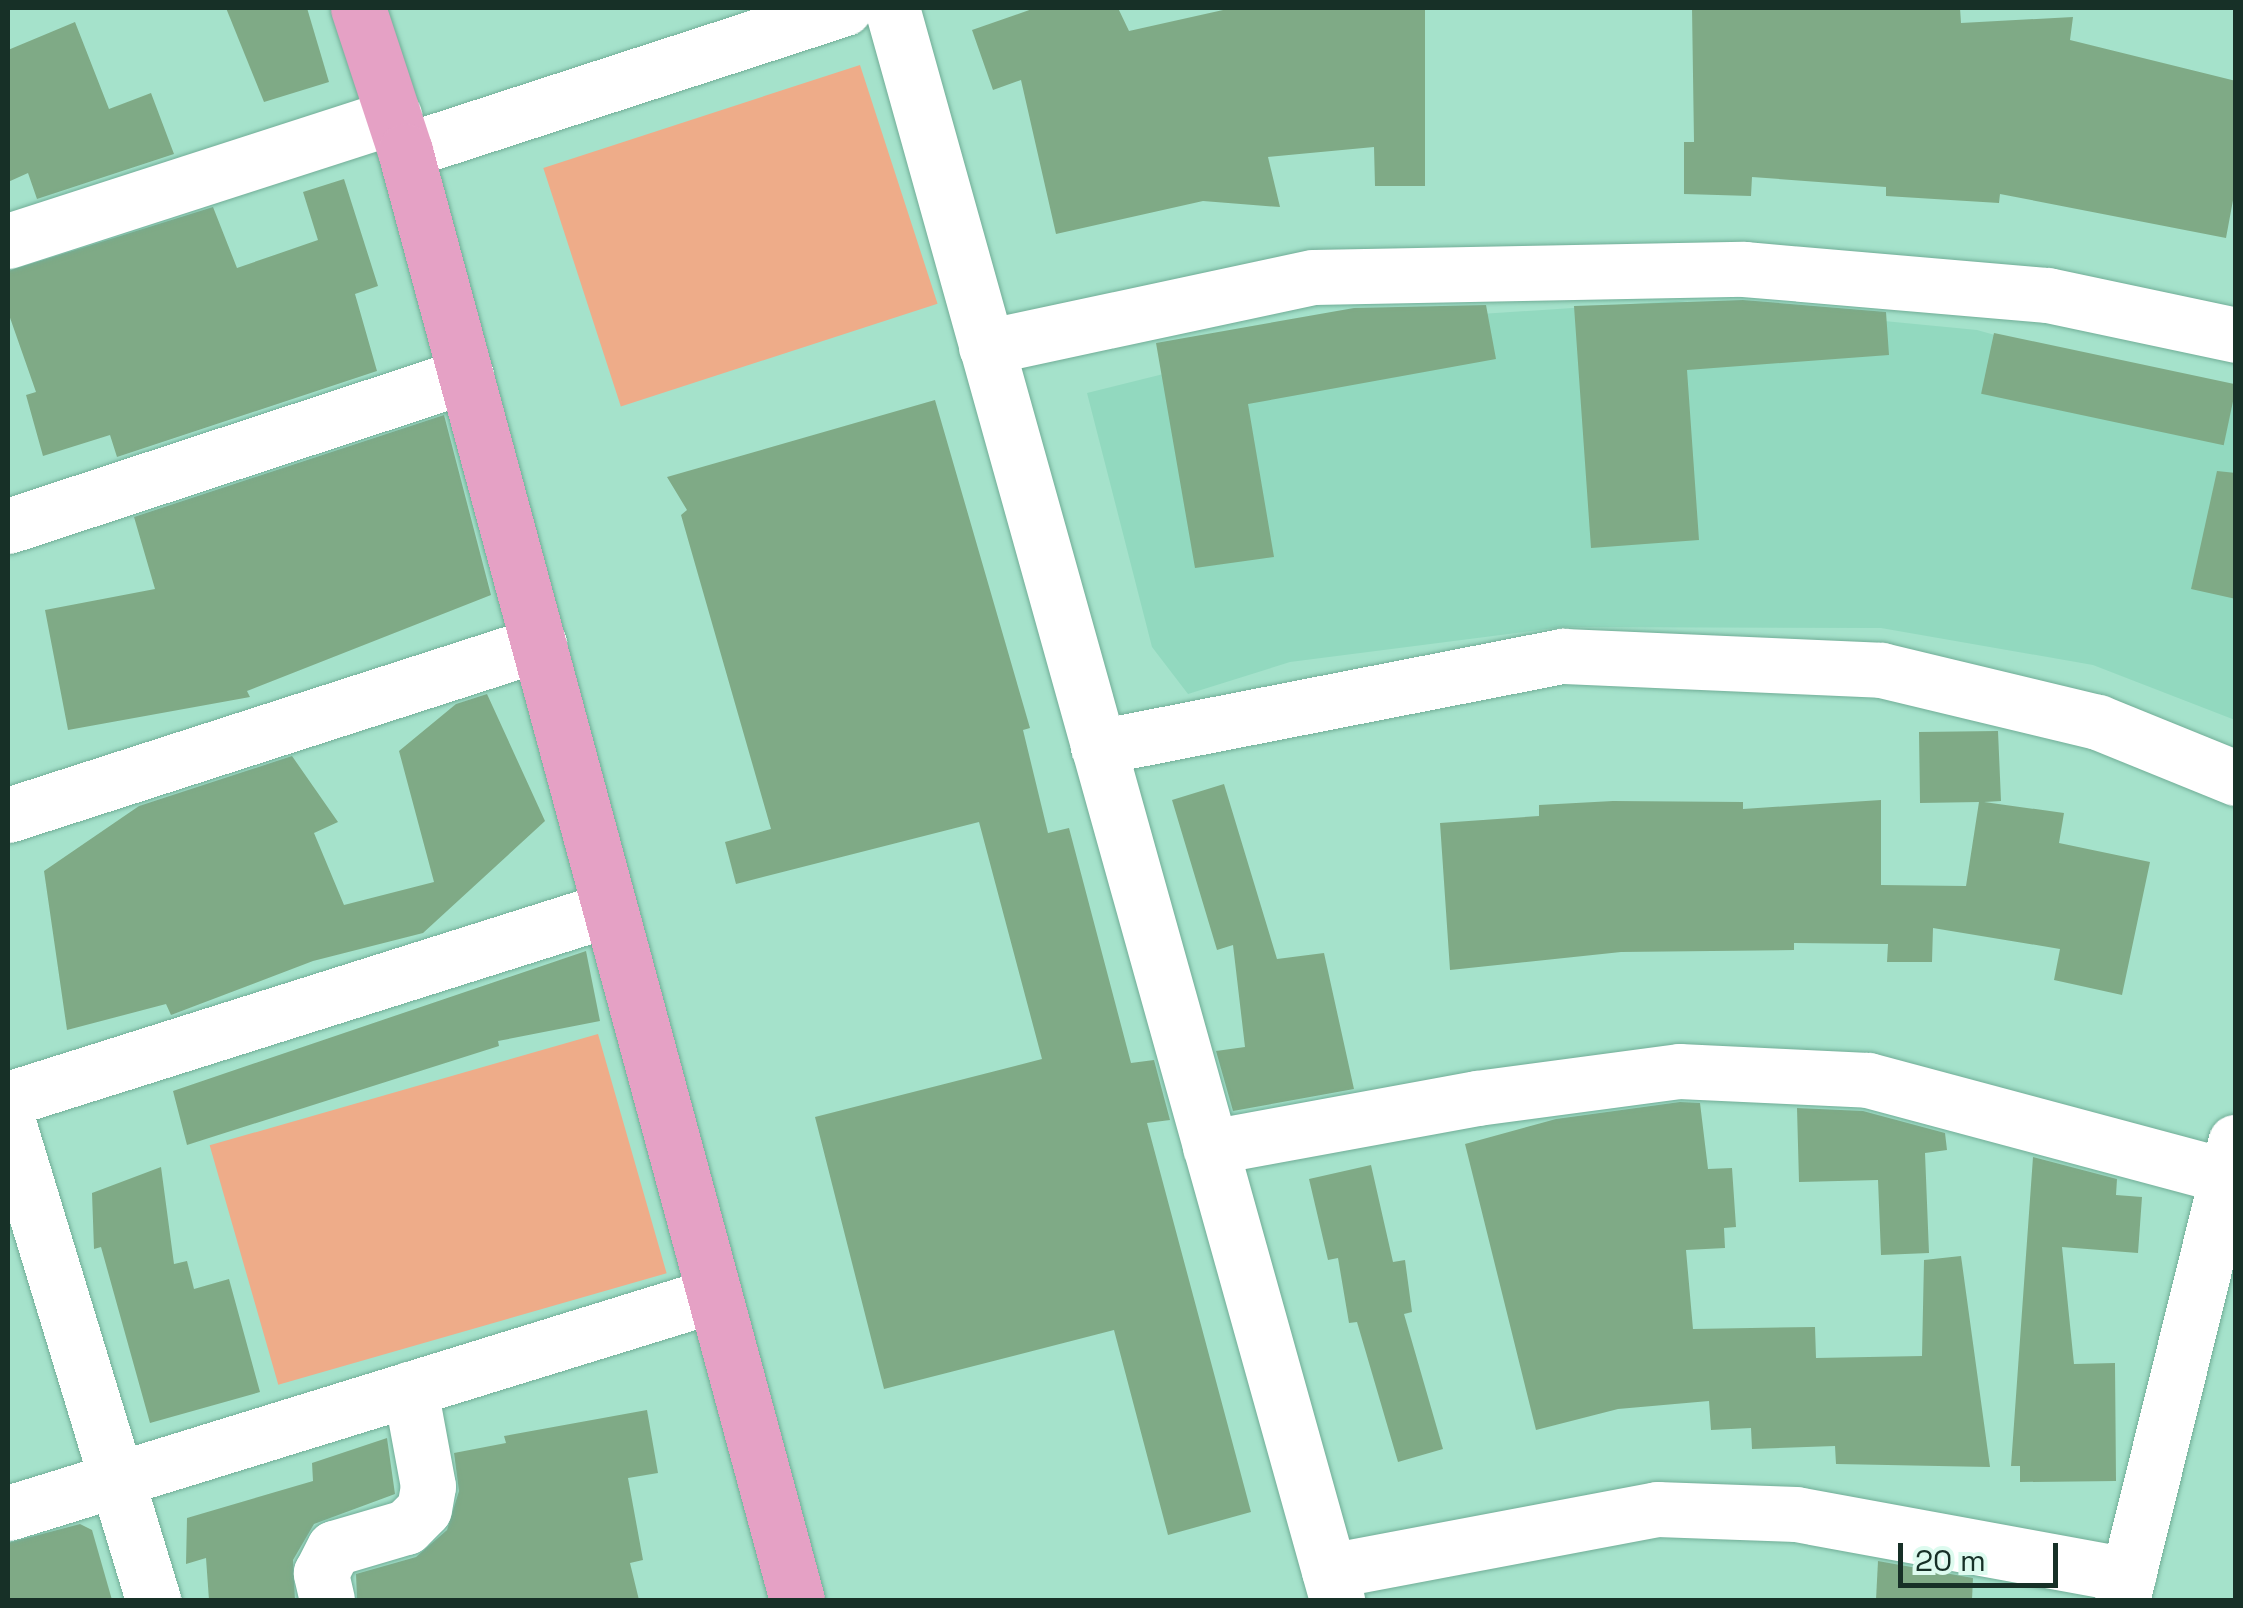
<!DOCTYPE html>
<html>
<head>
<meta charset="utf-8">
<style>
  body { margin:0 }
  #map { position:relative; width:2243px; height:1608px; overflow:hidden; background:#a5e2cb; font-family:"Space Grotesk",sans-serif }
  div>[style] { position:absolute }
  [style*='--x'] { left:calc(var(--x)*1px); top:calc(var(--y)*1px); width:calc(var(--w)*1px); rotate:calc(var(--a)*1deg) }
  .built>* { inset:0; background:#92d9bf }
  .green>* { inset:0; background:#eeac89; transform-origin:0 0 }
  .building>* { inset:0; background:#7faa86; transform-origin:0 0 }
  .roads { filter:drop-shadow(0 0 2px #71ad97) drop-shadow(0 0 2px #71ad97) }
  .minor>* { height:55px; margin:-27.5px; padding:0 27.5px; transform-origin:27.5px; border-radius:27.5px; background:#fff }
  .major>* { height:55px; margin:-27.5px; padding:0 27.5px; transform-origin:27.5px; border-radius:27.5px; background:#e5a1c5 }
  span { translate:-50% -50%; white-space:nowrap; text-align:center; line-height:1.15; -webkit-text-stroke:10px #ddfbef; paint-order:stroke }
  .frame { position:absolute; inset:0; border:10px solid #173027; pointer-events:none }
  .scale { position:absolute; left:1898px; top:1543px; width:160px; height:45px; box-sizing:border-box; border:5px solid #173027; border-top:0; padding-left:12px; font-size:30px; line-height:35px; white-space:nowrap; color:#173027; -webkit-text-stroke:8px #ddfbef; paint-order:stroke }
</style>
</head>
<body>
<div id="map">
  <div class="built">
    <div style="clip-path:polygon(1677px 301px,1977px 330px,2235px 402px,2235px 720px,2093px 665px,1881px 628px,1562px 627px,1290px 662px,1188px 694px,1152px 647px,1087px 393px,1376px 321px)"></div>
  </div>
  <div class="green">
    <div style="left:860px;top:65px;width:251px;height:333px;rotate:72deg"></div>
    <div style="left:598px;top:1034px;width:249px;height:404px;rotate:74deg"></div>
  </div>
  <div class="building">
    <div style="clip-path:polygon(226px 8px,307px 8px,329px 82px,264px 102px)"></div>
    <div style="clip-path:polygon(1035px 8px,1118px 8px,1129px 31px,1232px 8px,1425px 8px,1425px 186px,1375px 186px,1374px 147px,1268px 157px,1280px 207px,1203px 201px,1056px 234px,1021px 80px,993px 90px,972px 30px)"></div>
    <div style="clip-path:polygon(1692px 8px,1960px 8px,1961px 23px,2073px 17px,2070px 40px,2236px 81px,2236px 184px,2226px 238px,2000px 194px,1999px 203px,1886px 196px,1886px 187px,1752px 177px,1751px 196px,1684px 194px,1684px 142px,1694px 142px)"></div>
    <div style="clip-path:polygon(75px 22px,109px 109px,151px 93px,174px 154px,37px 199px,28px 173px,8px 182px,8px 50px)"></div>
    <div style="clip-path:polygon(344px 179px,378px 286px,355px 294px,377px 371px,117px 457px,110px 435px,43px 456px,26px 395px,36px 392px,8px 312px,8px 271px,213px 207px,237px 268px,318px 240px,303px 192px)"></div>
    <div style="clip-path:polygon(1743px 300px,1886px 312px,1889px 355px,1687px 370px,1699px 540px,1591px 548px,1574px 306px)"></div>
    <div style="clip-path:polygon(1486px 305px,1496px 359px,1248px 404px,1274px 557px,1195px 568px,1156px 343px,1354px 308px)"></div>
    <div style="left:1994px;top:333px;width:248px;height:62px;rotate:12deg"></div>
    <div style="clip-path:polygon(935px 400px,1030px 728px,1023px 730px,1048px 833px,1069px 828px,1131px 1063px,1154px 1060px,1170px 1120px,1147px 1123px,1251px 1512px,1168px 1535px,1114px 1330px,884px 1389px,815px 1117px,1042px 1059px,979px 822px,736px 884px,725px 842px,771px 829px,681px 515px,687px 510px,667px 477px)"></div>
    <div style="clip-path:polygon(444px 415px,491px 595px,247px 691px,250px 697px,68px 730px,45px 610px,155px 589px,134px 517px)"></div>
    <div style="clip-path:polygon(2217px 471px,2236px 473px,2236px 599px,2191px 589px)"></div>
    <div style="clip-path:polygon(487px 694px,545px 821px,423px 933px,313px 961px,171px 1015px,166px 1004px,67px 1030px,44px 871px,139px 806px,292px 756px,338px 822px,314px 833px,344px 905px,434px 882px,399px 751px,456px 704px)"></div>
    <div style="clip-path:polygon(1998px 731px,2001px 801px,1984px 802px,2064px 813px,2059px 843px,2150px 862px,2122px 995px,2054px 980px,2060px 949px,1933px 928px,1932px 962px,1887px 962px,1888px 944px,1794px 943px,1794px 950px,1621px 952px,1450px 970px,1440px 823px,1539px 816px,1539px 805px,1613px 801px,1743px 802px,1743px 809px,1881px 800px,1881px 885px,1966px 886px,1979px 802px,1920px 803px,1919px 732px)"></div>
    <div style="clip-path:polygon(1224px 784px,1277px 959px,1324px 953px,1354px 1089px,1233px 1111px,1216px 1051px,1245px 1047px,1233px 945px,1217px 950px,1172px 800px)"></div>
    <div style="clip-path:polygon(586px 951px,600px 1021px,498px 1041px,499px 1046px,187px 1145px,173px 1091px)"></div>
    <div style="clip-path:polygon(1680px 1102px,1700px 1103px,1708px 1169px,1732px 1168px,1736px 1227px,1724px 1228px,1725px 1248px,1686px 1250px,1693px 1329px,1815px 1327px,1816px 1358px,1922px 1356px,1924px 1260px,1961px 1256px,1990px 1467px,1836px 1464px,1835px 1446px,1752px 1449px,1751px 1428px,1711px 1430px,1709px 1401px,1618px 1409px,1536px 1430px,1465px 1144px,1556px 1119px)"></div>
    <div style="clip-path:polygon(1797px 1108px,1863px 1111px,1945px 1133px,1947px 1150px,1925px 1153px,1929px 1253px,1881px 1255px,1878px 1180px,1799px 1182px)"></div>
    <div style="clip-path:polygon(2033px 1157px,2117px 1179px,2116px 1195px,2142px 1197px,2138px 1253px,2062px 1247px,2074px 1364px,2115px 1363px,2116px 1481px,2020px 1482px,2020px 1466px,2011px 1466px)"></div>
    <div style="clip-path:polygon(1371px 1165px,1393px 1262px,1405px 1260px,1412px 1312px,1404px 1314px,1443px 1449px,1398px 1462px,1357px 1322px,1349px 1323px,1338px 1258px,1328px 1260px,1309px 1179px)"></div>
    <div style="clip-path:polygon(161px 1167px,174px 1264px,187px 1261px,194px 1289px,229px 1279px,260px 1392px,150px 1423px,101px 1247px,94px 1249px,92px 1193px)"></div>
    <div style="clip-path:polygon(647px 1410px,658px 1473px,628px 1478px,643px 1560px,630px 1563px,639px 1600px,357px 1600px,356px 1574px,416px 1557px,447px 1530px,459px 1491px,454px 1453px,506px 1443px,504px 1436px)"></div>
    <div style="clip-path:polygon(387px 1438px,395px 1494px,314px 1524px,293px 1560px,295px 1600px,209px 1600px,206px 1558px,186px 1564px,187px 1518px,313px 1481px,312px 1463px)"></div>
    <div style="clip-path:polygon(80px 1524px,92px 1530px,112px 1600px,8px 1600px,8px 1543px)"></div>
    <div style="clip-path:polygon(1878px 1561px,1973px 1578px,1972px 1600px,1876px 1600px)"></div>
  </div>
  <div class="roads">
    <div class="minor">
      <div style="--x:892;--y:8;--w:1653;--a:74.38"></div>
      <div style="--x:405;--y:151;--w:462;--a:-18"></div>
      <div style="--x:8;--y:241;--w:406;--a:-17.9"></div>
      <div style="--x:986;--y:347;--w:334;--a:-12.1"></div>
      <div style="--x:1313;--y:277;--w:431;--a:-1.1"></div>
      <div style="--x:1744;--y:269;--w:305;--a:4.9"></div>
      <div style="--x:2048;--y:295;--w:192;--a:12"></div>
      <div style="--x:8;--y:526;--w:482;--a:-18.2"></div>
      <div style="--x:1098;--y:747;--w:474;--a:-11.1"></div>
      <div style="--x:1563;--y:656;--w:318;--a:2.5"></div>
      <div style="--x:1881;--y:670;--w:223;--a:13.5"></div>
      <div style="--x:2098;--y:722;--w:149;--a:22.1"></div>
      <div style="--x:8;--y:815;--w:558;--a:-17.85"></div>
      <div style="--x:8;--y:1099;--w:631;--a:-17.52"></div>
      <div style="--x:8;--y:1122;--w:500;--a:73.1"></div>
      <div style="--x:1210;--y:1147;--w:271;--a:-10.4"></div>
      <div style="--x:1477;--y:1098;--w:204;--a:-7.6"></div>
      <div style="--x:1679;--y:1071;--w:189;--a:2.7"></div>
      <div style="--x:1868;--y:1080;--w:371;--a:15"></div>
      <div style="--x:8;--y:1513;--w:739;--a:-17.16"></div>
      <div style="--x:1329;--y:1571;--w:334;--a:-10.7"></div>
      <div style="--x:1657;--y:1509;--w:139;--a:2.1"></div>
      <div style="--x:1796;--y:1514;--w:338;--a:10.4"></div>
      <div style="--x:327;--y:1600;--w:28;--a:-103"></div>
      <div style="--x:321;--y:1573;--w:28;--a:-63"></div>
      <div style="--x:334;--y:1548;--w:75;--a:-16.3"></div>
      <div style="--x:406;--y:1527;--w:25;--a:-45"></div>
      <div style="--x:424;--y:1509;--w:23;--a:-80"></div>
      <div style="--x:428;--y:1486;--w:99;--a:-100.5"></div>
      <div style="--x:2122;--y:1600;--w:472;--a:-76.1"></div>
    </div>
    <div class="major">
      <div style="--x:358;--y:8;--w:151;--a:71.8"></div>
      <div style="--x:405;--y:151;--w:1501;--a:74.86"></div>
    </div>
  </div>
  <div class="frame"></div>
  <div class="scale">20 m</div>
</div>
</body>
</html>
